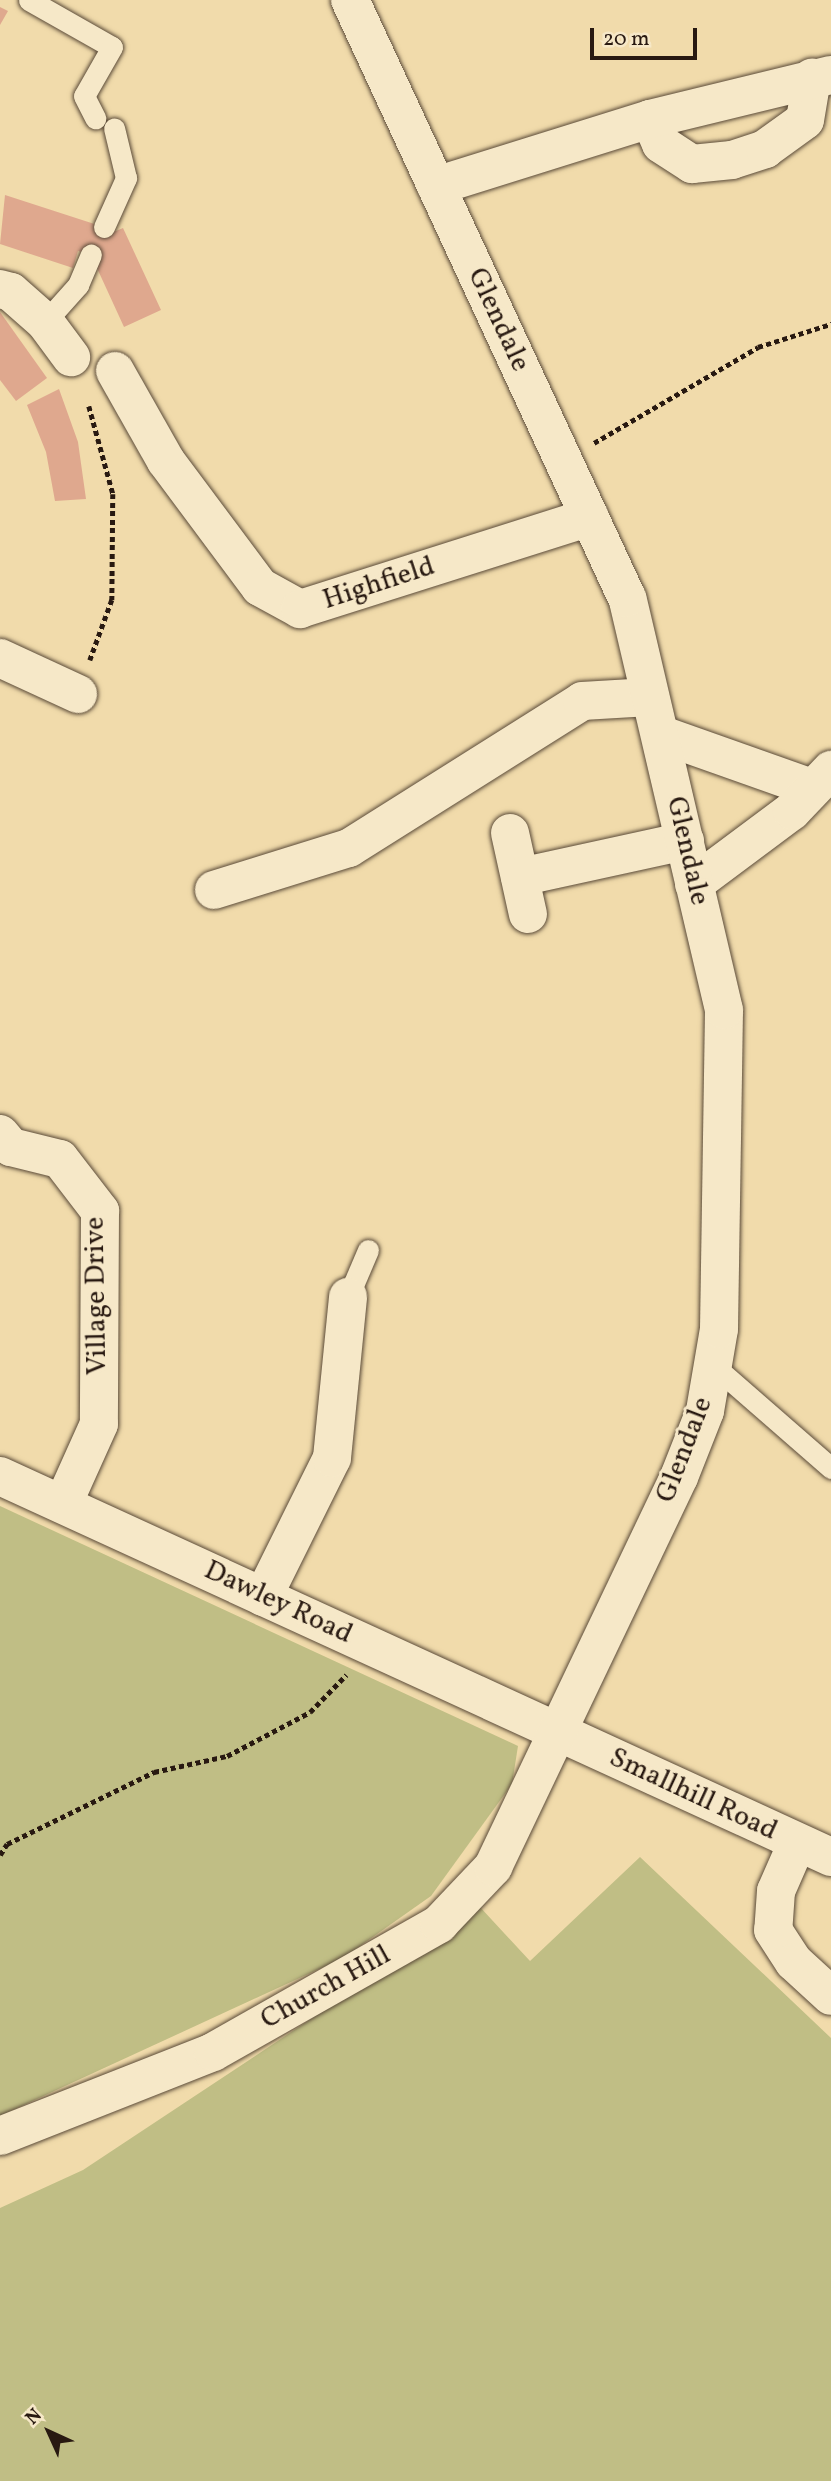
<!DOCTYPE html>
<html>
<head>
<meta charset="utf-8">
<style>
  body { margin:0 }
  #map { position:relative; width:831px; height:2481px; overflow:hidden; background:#f1dbab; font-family:Vollkorn,serif }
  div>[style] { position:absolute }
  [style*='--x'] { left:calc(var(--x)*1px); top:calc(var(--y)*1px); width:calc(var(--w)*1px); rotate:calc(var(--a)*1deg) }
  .green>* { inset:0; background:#c0be85 }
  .building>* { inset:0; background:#dfa88e }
  .path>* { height:4.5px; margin-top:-2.25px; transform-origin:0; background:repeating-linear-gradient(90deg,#281911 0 5px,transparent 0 8.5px) }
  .roads { filter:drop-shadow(0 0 2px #5a4a38) drop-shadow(0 0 2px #5a4a38) }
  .lane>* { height:21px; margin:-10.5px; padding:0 10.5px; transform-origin:10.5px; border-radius:10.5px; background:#f6e8c8 }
  .street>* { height:38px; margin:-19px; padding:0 19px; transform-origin:19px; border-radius:19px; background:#f6e8c8 }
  span { translate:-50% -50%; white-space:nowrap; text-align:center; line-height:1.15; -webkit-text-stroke:6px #f6e8c8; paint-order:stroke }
  .street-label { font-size:28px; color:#281911 }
  .north { position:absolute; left:14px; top:2397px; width:70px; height:70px; -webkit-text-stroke:5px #f6e8c8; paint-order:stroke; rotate:315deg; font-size:19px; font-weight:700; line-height:28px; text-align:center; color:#281911 }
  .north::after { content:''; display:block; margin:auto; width:24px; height:32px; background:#281911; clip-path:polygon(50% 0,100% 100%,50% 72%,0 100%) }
  .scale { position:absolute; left:590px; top:28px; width:107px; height:32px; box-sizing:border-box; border:4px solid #281911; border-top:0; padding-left:9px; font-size:21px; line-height:24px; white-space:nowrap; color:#281911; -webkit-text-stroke:5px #f6e8c8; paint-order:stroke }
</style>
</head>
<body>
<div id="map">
  <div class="green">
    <div style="clip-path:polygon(0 1506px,518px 1746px,512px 1784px,431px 1896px,343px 1958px,0 2116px)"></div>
    <div style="clip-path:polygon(640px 1857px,831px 2038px,831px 2481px,0 2481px,0 2208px,83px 2170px,480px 1907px,530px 1961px)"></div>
  </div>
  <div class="building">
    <div style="clip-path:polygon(0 7px,8px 11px,0 25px)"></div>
    <div style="clip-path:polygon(5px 195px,116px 231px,123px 228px,161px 310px,124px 327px,91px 255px,78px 251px,73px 268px,0 244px)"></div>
    <div style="clip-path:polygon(0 312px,47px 378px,16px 401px,0 380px)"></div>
    <div style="clip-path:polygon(59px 389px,78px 442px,86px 499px,55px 501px,46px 452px,27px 405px)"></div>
  </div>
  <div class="path">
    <div style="--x:89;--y:406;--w:91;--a:74.7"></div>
    <div style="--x:113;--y:494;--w:106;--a:90.5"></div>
    <div style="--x:112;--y:600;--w:64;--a:110.1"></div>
    <div style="--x:594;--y:443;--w:190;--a:-30.3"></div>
    <div style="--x:758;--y:347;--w:77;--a:-17.5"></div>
    <div style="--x:0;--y:1855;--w:13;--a:-58"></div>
    <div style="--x:7;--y:1844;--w:164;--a:-26.1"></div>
    <div style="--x:154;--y:1772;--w:75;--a:-12.4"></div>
    <div style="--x:227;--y:1756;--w:94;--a:-27.9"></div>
    <div style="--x:310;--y:1712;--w:52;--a:-45.8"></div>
  </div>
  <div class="roads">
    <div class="lane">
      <div style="--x:29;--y:0;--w:95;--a:29.5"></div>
      <div style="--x:112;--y:47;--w:56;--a:119.7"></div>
      <div style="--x:84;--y:96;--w:25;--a:63"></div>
      <div style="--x:104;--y:227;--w:54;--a:-65.8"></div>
      <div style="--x:126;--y:178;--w:51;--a:-103.5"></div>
      <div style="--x:45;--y:322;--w:50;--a:-48.3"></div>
      <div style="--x:78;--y:285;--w:33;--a:-67"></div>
      <div style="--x:348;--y:1297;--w:51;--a:-66.9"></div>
      <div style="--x:713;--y:1365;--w:157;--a:41.1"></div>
    </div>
    <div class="street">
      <div style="--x:650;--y:119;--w:27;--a:66"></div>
      <div style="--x:661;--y:144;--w:37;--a:33"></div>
      <div style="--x:692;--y:164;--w:40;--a:-5.7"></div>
      <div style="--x:732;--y:160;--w:35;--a:-18"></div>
      <div style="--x:765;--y:149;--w:49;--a:-35.9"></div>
      <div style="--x:805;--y:120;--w:43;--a:-80.5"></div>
      <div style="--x:436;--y:186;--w:224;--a:-17.4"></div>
      <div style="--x:650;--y:119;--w:186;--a:-13.7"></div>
      <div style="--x:0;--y:289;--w:11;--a:15"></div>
      <div style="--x:11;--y:292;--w:45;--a:41.4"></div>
      <div style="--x:45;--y:322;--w:44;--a:53.4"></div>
      <div style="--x:115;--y:371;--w:103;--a:60.5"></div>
      <div style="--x:166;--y:461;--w:157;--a:53.3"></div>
      <div style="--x:260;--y:587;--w:46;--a:28.8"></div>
      <div style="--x:300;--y:609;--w:304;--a:-17.6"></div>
      <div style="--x:0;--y:658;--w:86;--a:24.8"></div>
      <div style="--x:662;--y:735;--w:159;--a:19.5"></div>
      <div style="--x:510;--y:833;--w:83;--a:77.5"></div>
      <div style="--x:520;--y:877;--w:169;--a:-12.3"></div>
      <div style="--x:694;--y:884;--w:122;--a:-36.7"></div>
      <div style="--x:792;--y:811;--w:57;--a:-46.4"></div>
      <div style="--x:214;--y:890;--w:141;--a:-17.3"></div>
      <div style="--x:349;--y:848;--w:275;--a:-32.2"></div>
      <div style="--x:582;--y:701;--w:68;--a:-3.4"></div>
      <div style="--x:0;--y:1134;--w:17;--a:50"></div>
      <div style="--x:11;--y:1147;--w:50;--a:13.8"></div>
      <div style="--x:60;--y:1159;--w:66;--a:52.4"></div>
      <div style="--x:100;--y:1211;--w:213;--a:90.3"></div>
      <div style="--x:99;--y:1424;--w:88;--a:114.2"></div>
      <div style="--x:0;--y:1476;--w:914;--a:24.63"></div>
      <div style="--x:263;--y:1597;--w:155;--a:-63.6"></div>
      <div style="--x:332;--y:1458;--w:162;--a:-84.3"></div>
      <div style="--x:797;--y:1843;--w:52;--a:113.6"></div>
      <div style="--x:776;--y:1891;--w:39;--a:94"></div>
      <div style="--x:773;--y:1930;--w:38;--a:57"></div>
      <div style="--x:794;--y:1962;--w:50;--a:42.6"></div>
      <div style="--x:0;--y:2136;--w:229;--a:-21.5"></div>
      <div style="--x:213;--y:2052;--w:260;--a:-29.5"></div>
      <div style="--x:439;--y:1924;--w:79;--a:-46.5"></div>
      <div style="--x:493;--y:1867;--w:432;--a:-64.5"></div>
      <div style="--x:679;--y:1477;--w:71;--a:-68.5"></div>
      <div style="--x:705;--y:1411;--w:83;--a:-80.3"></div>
      <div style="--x:719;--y:1329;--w:319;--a:-89.1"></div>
      <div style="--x:724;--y:1010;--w:423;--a:-103.2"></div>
      <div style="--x:627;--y:598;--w:659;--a:-114.85"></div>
    </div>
  </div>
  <div class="street-label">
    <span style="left:498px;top:320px;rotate:65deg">Glendale</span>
    <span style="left:379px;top:584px;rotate:-18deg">Highfield</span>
    <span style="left:687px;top:851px;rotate:77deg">Glendale</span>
    <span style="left:97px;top:1296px;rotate:-91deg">Village Drive</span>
    <span style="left:685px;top:1450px;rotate:-69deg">Glendale</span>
    <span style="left:278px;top:1603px;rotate:25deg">Dawley Road</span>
    <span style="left:693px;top:1795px;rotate:25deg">Smallhill Road</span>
    <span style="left:326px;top:1988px;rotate:-29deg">Church Hill</span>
  </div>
  <div class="north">N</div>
  <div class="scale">20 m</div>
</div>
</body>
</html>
